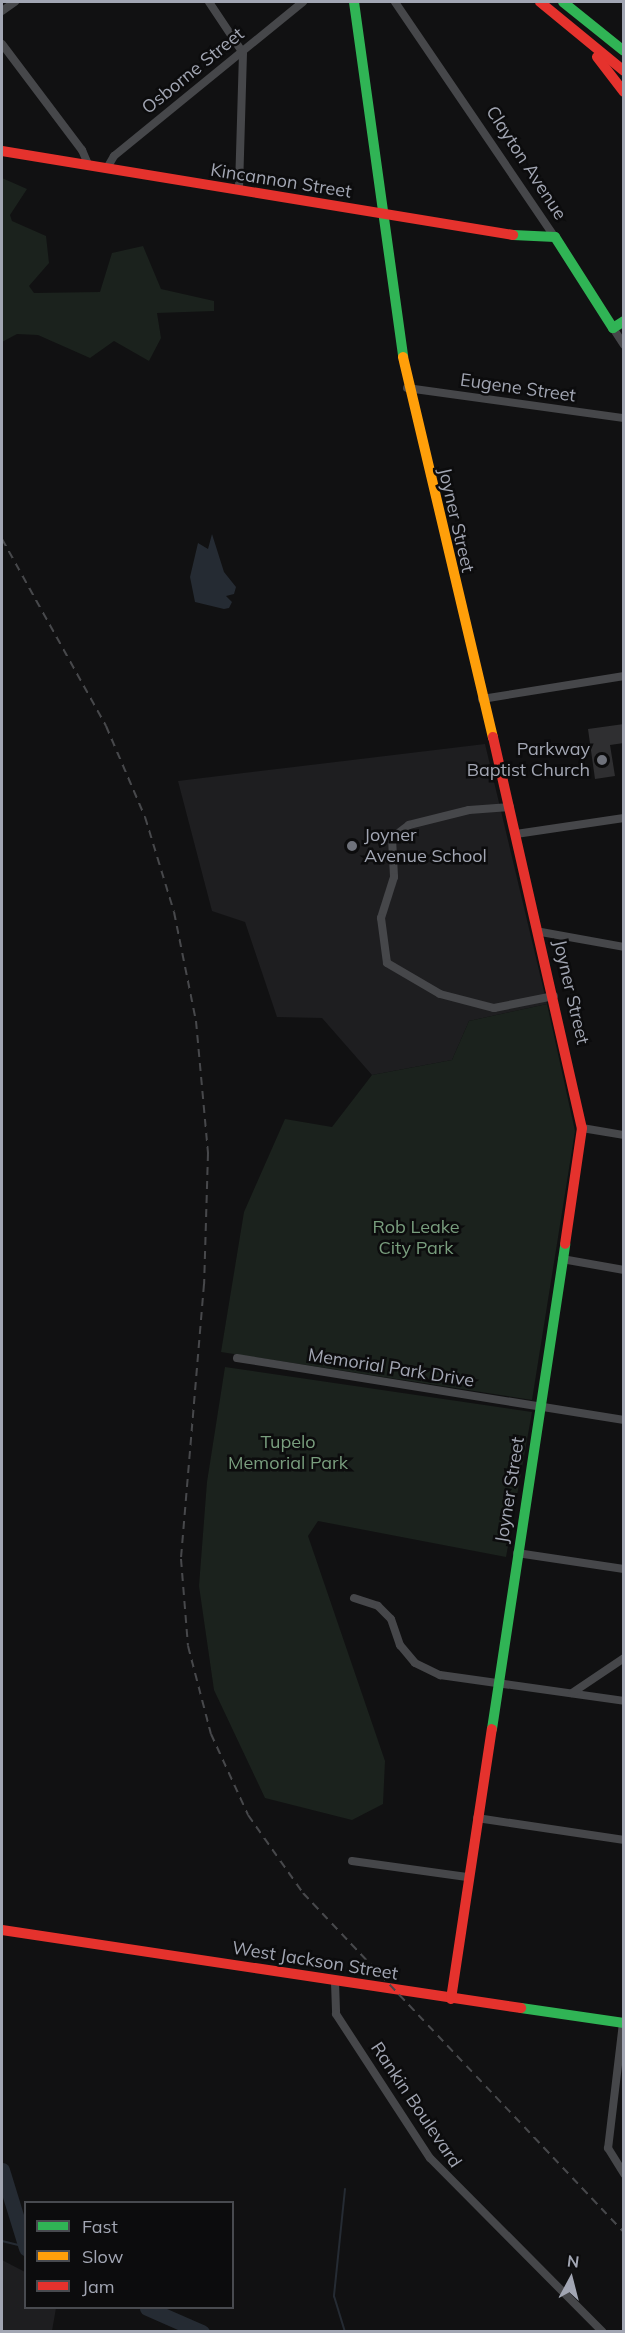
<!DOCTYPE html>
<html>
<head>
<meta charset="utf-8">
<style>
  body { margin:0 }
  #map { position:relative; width:625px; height:2333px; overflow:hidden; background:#111112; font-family:Mulish,sans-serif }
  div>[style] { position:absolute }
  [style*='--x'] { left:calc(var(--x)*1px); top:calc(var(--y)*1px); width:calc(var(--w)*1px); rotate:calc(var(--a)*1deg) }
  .built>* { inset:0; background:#1e1e20 }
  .green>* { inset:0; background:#1b221d }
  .water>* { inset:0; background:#252b33 }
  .stream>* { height:2px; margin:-1px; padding:0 1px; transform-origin:1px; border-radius:1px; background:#252b33 }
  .river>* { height:15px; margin:-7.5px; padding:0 7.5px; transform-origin:7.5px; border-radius:7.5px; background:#252b33 }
  .building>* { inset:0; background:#2f2f31 }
  .street>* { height:8px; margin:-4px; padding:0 4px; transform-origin:4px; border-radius:4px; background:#46474a }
  .fast>* { height:10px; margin:-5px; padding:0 5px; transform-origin:5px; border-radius:5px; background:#30b455 }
  .slow>* { height:10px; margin:-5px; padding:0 5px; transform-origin:5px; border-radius:5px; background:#ff9f0a }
  .jam>* { height:10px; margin:-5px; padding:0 5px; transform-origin:5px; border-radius:5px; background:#e5322d }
  .rail>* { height:2px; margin-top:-1px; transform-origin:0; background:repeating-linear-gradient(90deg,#47484b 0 8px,transparent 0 14px) }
  .dots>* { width:16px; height:16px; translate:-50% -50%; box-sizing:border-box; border:3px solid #0c0c0d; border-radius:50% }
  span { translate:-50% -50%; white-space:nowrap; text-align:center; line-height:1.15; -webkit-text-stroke:5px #0c0c0d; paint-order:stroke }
  .street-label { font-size:18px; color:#a2a6b3 }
  .poi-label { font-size:18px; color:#a2a6b3 }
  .right { translate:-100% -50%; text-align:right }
  .left { translate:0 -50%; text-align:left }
  .park-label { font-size:18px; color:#799e7e }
  .frame { position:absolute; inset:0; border:3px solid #a2a6b3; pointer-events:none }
  .legend { position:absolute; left:24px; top:2201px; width:210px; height:108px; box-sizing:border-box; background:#0c0c0d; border:2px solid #484a4f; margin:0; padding:8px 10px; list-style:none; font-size:18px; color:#a2a6b3 }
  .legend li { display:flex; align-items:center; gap:12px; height:30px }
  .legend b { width:30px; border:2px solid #484a4f }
  .north { position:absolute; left:541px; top:2249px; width:60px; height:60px; -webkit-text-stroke:4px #0c0c0d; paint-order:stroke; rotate:7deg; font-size:16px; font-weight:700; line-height:24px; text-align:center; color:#a2a6b3 }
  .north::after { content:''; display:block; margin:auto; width:21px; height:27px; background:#a2a6b3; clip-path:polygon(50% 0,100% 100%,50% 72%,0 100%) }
</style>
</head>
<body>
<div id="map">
  <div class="built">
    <div style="clip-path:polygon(485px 744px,547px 1004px,469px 1021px,452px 1060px,372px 1075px,322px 1018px,277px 1017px,245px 922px,212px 911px,178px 781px)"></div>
    <div style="clip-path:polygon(2px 2260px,25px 2272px,26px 2308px,56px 2308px,52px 2331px,2px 2331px)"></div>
  </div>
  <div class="green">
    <div style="clip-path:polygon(2px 178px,27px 189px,10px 215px,12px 221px,46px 236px,49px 263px,29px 286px,34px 293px,100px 292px,112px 253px,143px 246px,161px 289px,214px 301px,214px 311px,157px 313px,161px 338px,149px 361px,114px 341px,90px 358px,38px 335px,17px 334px,2px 342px)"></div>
    <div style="clip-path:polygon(547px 1004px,575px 1131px,532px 1400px,221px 1352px,244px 1212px,285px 1119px,332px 1127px,372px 1075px,452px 1060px,469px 1021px)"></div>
    <div style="clip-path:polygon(225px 1367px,532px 1412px,506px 1557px,318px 1521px,308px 1536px,385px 1761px,383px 1804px,352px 1820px,265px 1798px,214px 1690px,199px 1586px,207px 1482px)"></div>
  </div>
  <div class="water">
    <div style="clip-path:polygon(212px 534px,224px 572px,236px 587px,234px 594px,226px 596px,232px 602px,229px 608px,224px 609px,195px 602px,190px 577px,198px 543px,208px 549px)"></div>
  </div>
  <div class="stream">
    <div style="--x:345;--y:2189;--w:108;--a:95.9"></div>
    <div style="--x:334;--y:2296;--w:38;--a:73"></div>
    <div style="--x:2;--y:2241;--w:21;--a:14"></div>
  </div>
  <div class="river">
    <div style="--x:2;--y:2170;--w:82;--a:72.9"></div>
    <div style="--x:147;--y:2308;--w:60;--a:23.6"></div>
  </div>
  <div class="building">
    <div style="clip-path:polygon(624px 724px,624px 743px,610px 745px,615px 776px,595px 779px,588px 729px)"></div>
  </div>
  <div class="street">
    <div style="--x:209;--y:2;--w:61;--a:56.3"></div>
    <div style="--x:243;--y:53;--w:137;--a:91.7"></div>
    <div style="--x:395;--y:2;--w:284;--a:55.8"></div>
    <div style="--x:2;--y:11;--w:16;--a:-35"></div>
    <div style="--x:2;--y:44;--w:133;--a:53"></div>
    <div style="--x:82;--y:150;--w:15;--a:67"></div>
    <div style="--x:107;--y:168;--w:14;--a:-60"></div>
    <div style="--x:114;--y:156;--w:244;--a:-39.2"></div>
    <div style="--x:613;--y:328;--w:20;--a:57"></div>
    <div style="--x:407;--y:388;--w:219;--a:7.9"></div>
    <div style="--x:482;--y:699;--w:144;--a:-9.2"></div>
    <div style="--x:510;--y:807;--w:41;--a:175.8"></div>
    <div style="--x:469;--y:810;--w:62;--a:166"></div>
    <div style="--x:409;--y:825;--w:21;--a:143"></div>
    <div style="--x:392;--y:838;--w:39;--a:87"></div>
    <div style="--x:394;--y:877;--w:43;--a:107.6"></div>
    <div style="--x:381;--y:918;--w:45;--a:82.4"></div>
    <div style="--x:387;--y:963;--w:61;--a:30.3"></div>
    <div style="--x:440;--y:994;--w:56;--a:14.5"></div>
    <div style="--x:494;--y:1008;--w:61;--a:-11.3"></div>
    <div style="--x:516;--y:834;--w:109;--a:-8.4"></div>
    <div style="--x:541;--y:932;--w:84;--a:10.2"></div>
    <div style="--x:582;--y:1128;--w:43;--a:9.5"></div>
    <div style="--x:562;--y:1259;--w:63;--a:10.1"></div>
    <div style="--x:237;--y:1358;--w:392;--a:9.1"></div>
    <div style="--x:517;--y:1553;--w:108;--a:8.5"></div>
    <div style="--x:354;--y:1598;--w:25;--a:18"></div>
    <div style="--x:378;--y:1606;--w:18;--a:45"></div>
    <div style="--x:391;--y:1619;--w:28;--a:71"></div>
    <div style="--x:400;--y:1645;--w:23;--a:50"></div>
    <div style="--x:415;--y:1663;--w:28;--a:26"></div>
    <div style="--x:440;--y:1675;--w:186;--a:8"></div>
    <div style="--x:572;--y:1693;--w:63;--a:-33.9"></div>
    <div style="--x:477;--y:1818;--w:149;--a:8.5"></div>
    <div style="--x:352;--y:1861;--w:116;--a:7.9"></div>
    <div style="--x:335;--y:1982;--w:32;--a:88"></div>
    <div style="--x:336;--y:2014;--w:172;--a:56.9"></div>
    <div style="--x:430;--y:2158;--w:245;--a:45.2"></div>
    <div style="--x:623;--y:2023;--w:126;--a:96.8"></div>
    <div style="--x:608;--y:2148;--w:31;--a:58"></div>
  </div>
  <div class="fast">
    <div style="--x:354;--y:2;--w:358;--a:82.1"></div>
    <div style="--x:563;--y:2;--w:78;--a:38.8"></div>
    <div style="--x:513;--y:235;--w:42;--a:2.7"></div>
    <div style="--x:555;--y:237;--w:108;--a:57.5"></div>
    <div style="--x:613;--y:328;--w:13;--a:-32"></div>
    <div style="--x:492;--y:1729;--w:490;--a:-81.4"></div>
    <div style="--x:521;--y:2008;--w:104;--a:8.3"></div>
  </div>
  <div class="slow">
    <div style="--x:403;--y:357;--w:391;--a:76.7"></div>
  </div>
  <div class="jam">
    <div style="--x:540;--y:2;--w:109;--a:39.4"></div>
    <div style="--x:597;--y:57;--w:44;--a:52.4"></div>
    <div style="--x:2;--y:151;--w:518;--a:9.33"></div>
    <div style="--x:493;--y:737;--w:401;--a:77.2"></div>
    <div style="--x:582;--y:1128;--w:117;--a:98.3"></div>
    <div style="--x:2;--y:1930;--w:525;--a:8.55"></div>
    <div style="--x:451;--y:1999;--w:273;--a:-81.4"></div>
  </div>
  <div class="rail">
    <div style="--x:2;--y:539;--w:214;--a:60.9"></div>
    <div style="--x:106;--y:726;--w:99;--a:66.8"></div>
    <div style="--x:145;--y:817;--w:99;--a:73"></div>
    <div style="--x:174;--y:912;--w:111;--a:78.6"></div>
    <div style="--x:196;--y:1021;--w:133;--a:84.8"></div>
    <div style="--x:208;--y:1153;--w:131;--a:91.7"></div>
    <div style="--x:204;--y:1284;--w:276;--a:94.8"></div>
    <div style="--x:181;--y:1559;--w:87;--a:85.4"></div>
    <div style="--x:188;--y:1646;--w:91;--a:75.4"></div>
    <div style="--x:211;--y:1734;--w:89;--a:65.4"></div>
    <div style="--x:248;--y:1815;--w:95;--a:54.8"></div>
    <div style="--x:303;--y:1893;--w:467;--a:46.6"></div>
  </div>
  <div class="dots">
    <div style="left:602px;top:760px;background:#6f727b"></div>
    <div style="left:352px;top:846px;background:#6f727b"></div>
  </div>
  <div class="street-label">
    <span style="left:193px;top:71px;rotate:-39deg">Osborne Street</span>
    <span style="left:526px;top:163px;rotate:57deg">Clayton Avenue</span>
    <span style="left:281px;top:181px;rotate:9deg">Kincannon Street</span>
    <span style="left:518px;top:388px;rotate:8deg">Eugene Street</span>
    <span style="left:456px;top:520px;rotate:77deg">Joyner Street</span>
    <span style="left:571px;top:992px;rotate:77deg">Joyner Street</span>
    <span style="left:391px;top:1368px;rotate:9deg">Memorial Park Drive</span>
    <span style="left:510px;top:1490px;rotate:-81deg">Joyner Street</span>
    <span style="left:315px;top:1961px;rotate:9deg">West Jackson Street</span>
    <span style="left:416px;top:2105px;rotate:56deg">Rankin Boulevard</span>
  </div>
  <div class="poi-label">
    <span class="right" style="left:590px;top:760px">Parkway<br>Baptist Church</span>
    <span class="left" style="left:364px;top:846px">Joyner<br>Avenue School</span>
  </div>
  <div class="park-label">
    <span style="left:416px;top:1238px">Rob Leake<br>City Park</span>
    <span style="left:288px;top:1453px">Tupelo<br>Memorial Park</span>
  </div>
  <div class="frame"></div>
  <ul class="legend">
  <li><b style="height:8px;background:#30b455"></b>Fast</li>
  <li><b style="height:8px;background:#ff9f0a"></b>Slow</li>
  <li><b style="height:8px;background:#e5322d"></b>Jam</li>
  </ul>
  <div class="north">N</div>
</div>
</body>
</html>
